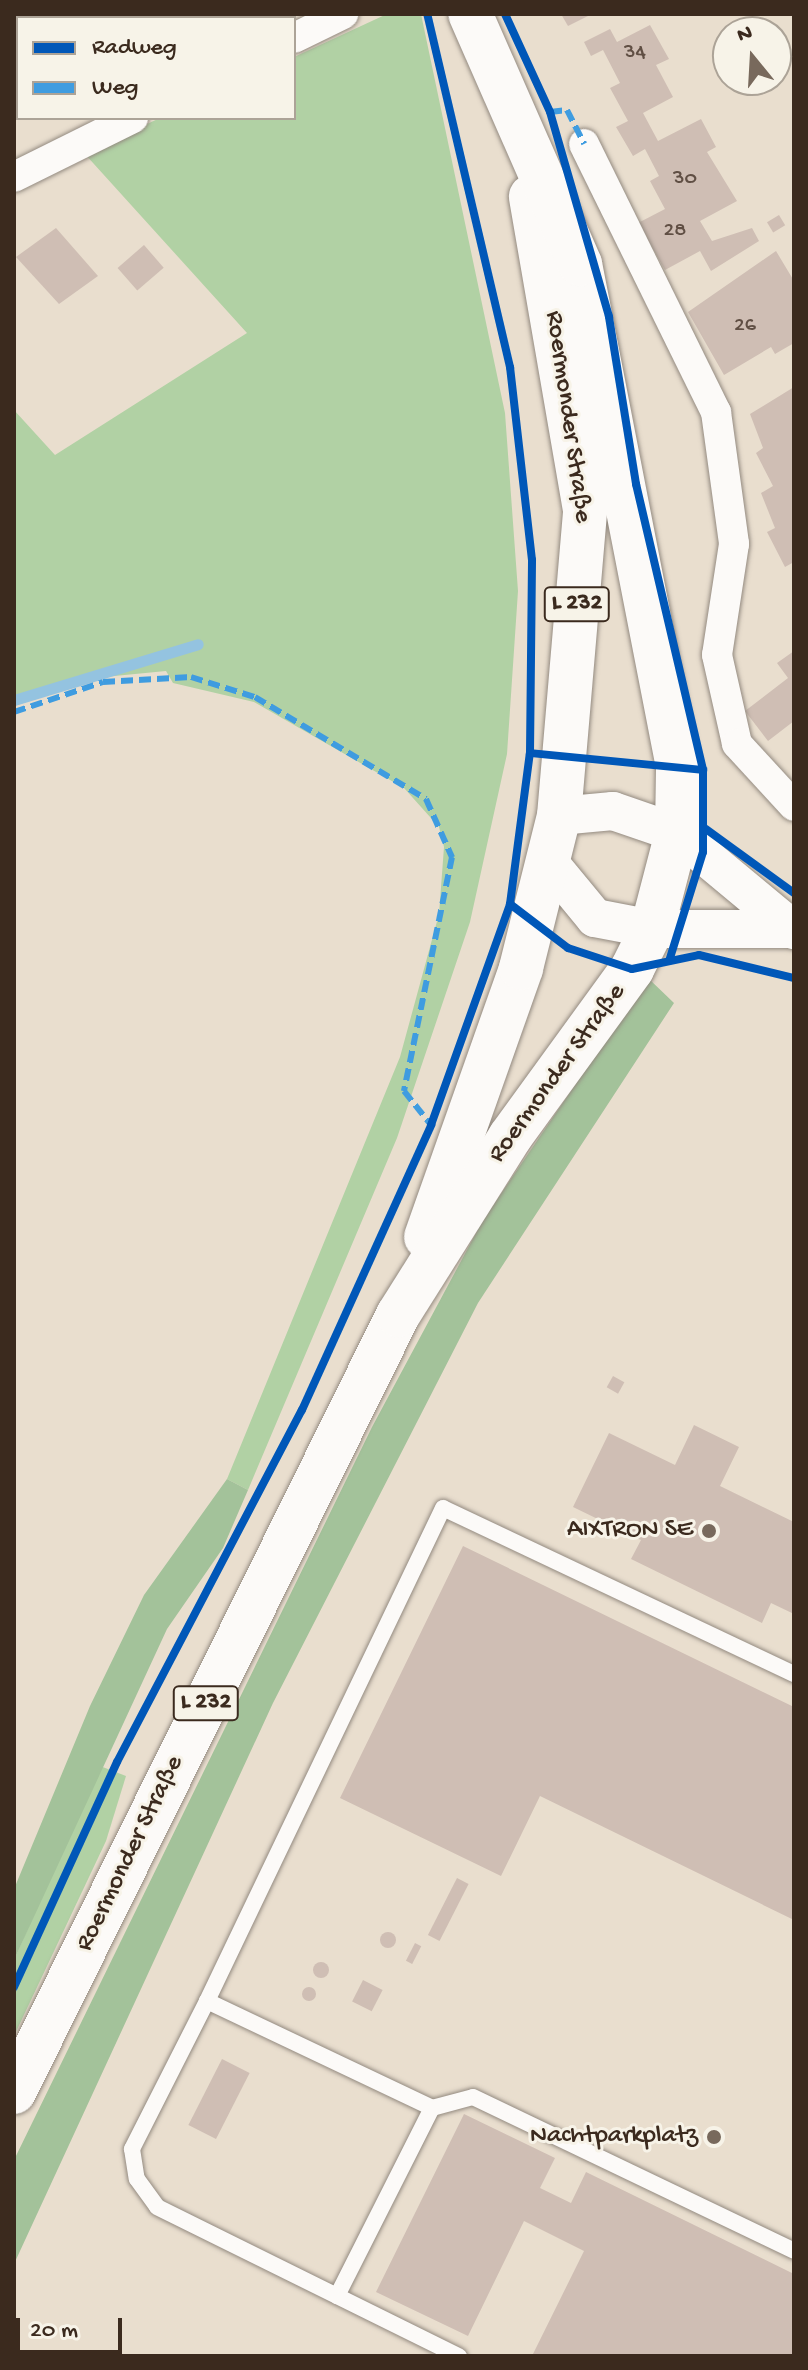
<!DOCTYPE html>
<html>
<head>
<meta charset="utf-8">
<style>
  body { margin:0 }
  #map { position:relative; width:808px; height:2370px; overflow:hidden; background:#e9dece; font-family:"Gochi Hand",sans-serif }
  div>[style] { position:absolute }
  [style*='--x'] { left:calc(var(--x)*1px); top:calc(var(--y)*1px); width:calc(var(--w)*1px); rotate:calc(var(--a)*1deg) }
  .green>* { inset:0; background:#b1d1a4 }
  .forest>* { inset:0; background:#a3c29a }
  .stream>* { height:11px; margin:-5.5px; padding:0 5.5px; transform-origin:5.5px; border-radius:5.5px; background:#94c3e0 }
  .building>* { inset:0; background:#cfbeb4; transform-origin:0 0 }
  .round { border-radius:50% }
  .roads { filter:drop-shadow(0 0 2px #938a80) drop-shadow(0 0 2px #938a80) }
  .service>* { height:16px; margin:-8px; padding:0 8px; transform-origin:8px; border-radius:8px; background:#fcfaf8 }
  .minor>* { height:30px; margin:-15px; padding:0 15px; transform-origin:15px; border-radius:15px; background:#fcfaf8 }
  .tertiary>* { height:38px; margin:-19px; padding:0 19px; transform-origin:19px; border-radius:19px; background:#fcfaf8 }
  .primary>* { height:44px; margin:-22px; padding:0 22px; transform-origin:22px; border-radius:22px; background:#fcfaf8 }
  .quiet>* { height:6px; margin-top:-3px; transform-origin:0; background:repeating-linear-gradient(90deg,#3f9ce0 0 12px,transparent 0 18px) }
  .cycleway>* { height:8px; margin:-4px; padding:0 4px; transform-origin:4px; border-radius:4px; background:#0057b8 }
  .dots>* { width:22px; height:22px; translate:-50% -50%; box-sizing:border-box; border:4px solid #f7f3e8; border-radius:50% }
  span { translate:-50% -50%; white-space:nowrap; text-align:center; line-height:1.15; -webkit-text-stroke:6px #f7f3e8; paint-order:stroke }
  .number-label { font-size:22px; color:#604f44 }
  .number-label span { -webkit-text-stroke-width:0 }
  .shield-label span { padding:2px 6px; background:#f7f3e8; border:2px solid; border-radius:6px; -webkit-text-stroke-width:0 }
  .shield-label { font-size:24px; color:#3b2a1e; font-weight:700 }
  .street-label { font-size:26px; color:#3b2a1e }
  .poi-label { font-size:26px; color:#3b2a1e }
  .right { translate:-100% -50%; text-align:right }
  .frame { position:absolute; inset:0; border:16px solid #3b2a1e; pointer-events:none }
  .legend { position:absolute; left:16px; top:16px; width:280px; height:104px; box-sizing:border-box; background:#f7f3e8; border:2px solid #aca397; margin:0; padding:10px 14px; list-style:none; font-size:24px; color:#3b2a1e }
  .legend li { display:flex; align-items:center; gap:16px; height:40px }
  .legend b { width:40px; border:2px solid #aca397 }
  .north { position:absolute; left:712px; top:16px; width:80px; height:80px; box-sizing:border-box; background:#f7f3e8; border:2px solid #aca397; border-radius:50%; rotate:342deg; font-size:22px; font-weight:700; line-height:32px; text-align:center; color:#3b2a1e }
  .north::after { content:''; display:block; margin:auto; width:28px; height:36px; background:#78695c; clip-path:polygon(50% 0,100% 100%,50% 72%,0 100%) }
  .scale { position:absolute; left:16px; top:2318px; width:106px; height:36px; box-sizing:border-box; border:4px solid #3b2a1e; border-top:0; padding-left:10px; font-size:24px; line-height:28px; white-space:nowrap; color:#3b2a1e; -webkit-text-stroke:6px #f7f3e8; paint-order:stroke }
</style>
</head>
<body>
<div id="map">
  <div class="green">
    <div style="clip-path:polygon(387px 14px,421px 14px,505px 413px,518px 591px,507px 754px,470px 922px,397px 1138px,248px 1490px,227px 1479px,400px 1057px,439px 914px,444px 847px,439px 827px,404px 788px,254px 702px,173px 683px,166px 671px,104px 677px,14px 706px,14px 410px,55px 455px,247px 333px,84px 153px,160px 118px,294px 118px,294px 57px)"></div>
    <div style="clip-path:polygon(100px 1766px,126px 1776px,106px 1841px,14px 2036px,14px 1960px)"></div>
  </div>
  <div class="forest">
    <div style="clip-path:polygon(648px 978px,674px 1003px,478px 1303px,273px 1703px,14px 2264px,14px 2160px,372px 1427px,483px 1220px)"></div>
    <div style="clip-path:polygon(227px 1479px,248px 1490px,223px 1548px,167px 1629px,14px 1960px,14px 1889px,90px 1706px,144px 1595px)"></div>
  </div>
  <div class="stream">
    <div style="--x:14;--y:700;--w:192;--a:-16.9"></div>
  </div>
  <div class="building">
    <div style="clip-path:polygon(175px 14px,197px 14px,200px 18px,167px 18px)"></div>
    <div style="clip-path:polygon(208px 14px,275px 14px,268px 18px)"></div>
    <div style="clip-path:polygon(561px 14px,592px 14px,568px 26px)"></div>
    <div style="clip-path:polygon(650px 25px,669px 59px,656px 65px,673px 97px,643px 113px,658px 141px,701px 119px,716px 147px,707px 152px,737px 201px,700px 221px,712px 241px,752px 228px,759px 241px,711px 271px,700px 251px,665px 270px,638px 223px,665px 209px,650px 181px,659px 176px,645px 149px,633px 156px,616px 127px,628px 121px,610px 88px,620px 83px,603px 50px,591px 56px,584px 42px,610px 29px,617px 42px)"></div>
    <div style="left:779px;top:215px;width:12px;height:14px;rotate:59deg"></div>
    <div style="clip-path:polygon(56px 228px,98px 276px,59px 304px,16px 257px)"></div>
    <div style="left:144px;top:245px;width:30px;height:35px;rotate:49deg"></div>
    <div style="clip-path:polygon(776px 251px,794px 281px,794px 343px,775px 354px,771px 347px,724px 375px,688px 312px)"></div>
    <div style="clip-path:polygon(794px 387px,794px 562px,785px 567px,767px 532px,775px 528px,761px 493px,773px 486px,756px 453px,763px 448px,750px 414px)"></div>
    <div style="clip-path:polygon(794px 651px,794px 721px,768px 741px,745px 711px,788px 678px,777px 663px)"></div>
    <div style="left:613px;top:1376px;width:13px;height:13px;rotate:29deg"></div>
    <div style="clip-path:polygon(694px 1425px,739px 1447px,720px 1486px,794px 1522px,794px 1614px,771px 1603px,762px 1623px,631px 1559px,641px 1540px,573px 1507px,609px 1433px,675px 1465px)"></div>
    <div style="clip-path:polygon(463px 1546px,794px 1707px,794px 1920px,540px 1796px,501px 1876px,340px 1798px)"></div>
    <div style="left:457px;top:1878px;width:13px;height:64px;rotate:27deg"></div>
    <div class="round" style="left:380px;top:1932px;width:16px;height:16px"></div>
    <div style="left:415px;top:1943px;width:7px;height:20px;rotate:27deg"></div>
    <div class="round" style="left:313px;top:1962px;width:16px;height:16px"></div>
    <div style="left:363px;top:1980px;width:22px;height:24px;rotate:27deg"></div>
    <div class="round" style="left:302px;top:1987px;width:14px;height:14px"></div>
    <div style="left:222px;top:2059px;width:31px;height:74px;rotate:27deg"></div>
    <div style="clip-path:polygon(464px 2114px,555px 2158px,540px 2188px,571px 2203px,586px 2172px,794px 2274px,794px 2356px,532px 2356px,584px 2251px,524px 2221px,468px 2336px,376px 2292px)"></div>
  </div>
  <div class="roads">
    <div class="service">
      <div style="--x:794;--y:1674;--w:388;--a:-154.7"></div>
      <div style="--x:443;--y:1508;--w:547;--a:115.58"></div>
      <div style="--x:207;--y:2001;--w:249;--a:25.4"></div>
      <div style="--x:432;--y:2108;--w:42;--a:-15"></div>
      <div style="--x:473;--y:2097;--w:356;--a:25.6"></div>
      <div style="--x:207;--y:2001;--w:166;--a:116.9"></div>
      <div style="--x:132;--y:2149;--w:30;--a:81"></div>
      <div style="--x:137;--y:2179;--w:34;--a:54"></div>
      <div style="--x:157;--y:2207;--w:337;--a:26.3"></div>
      <div style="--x:337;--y:2296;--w:211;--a:-63.2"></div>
    </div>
    <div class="minor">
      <div style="--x:294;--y:38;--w:55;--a:-26.1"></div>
      <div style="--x:584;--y:144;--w:299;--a:63.8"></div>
      <div style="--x:716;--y:412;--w:133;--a:82.2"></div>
      <div style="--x:734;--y:544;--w:112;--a:98.7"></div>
      <div style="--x:717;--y:655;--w:91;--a:77.3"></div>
      <div style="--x:737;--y:744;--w:84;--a:47.4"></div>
      <div style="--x:14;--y:177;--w:133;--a:-26.4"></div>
    </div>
    <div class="tertiary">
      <div style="--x:559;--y:816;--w:54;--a:-5.3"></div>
      <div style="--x:613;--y:811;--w:68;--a:19"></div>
      <div style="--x:677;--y:833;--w:152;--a:39.7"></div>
      <div style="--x:548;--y:861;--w:74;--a:50.5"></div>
      <div style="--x:595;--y:918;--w:58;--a:10.9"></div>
      <div style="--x:652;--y:929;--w:140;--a:0"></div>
    </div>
    <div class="primary">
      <div style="--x:426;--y:1237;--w:285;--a:-70.5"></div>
      <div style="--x:521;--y:968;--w:157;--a:-76"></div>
      <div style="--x:559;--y:816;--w:307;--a:-85.1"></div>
      <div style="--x:585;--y:510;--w:318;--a:-99.8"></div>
      <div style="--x:14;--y:2092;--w:867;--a:-63.7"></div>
      <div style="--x:398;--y:1315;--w:210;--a:-57.8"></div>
      <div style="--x:510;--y:1137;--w:208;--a:-54"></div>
      <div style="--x:632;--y:969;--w:45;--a:-63.4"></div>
      <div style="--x:652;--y:929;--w:99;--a:-75.4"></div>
      <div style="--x:677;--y:833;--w:66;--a:-89.1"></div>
      <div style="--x:678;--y:767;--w:512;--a:-101.02"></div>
      <div style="--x:580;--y:264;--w:273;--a:-113.7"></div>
    </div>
  </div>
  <div class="quiet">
    <div style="--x:550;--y:112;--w:17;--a:-7"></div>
    <div style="--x:567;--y:110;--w:38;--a:63"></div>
    <div style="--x:14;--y:712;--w:94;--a:-18.6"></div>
    <div style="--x:103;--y:682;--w:88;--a:-3.3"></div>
    <div style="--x:191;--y:677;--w:67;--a:17.4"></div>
    <div style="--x:255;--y:697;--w:199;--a:30.8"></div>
    <div style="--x:426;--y:799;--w:64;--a:65.9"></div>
    <div style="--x:452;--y:857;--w:239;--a:101.6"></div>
    <div style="--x:404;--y:1091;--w:43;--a:51.5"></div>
  </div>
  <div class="cycleway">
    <div style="--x:505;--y:14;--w:108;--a:65.3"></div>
    <div style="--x:550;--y:112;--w:213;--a:73.9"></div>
    <div style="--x:609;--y:317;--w:169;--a:80.8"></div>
    <div style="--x:636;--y:484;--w:294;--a:76.8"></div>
    <div style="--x:703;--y:770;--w:82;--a:90"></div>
    <div style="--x:703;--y:852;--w:114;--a:107.3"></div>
    <div style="--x:530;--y:753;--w:174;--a:5.6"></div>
    <div style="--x:706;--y:829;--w:109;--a:36"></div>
    <div style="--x:510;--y:904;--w:73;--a:37.2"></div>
    <div style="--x:568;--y:948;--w:67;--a:18.2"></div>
    <div style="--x:632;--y:969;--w:68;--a:-11.8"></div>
    <div style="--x:699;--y:955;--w:98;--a:13.6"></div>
    <div style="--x:14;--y:1987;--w:247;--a:-65.4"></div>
    <div style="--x:117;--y:1762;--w:398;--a:-62.3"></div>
    <div style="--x:302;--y:1410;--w:313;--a:-65.6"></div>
    <div style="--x:431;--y:1125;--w:235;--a:-70.3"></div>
    <div style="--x:510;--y:904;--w:152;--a:-82.5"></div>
    <div style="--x:530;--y:753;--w:193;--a:-89.4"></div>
    <div style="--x:532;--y:560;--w:194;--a:-96.5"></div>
    <div style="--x:510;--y:367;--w:363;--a:-103.2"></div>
  </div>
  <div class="dots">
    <div style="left:709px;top:1531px;background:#78695c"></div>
    <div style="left:714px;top:2137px;background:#78695c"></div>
  </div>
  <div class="number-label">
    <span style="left:635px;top:54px">34</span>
    <span style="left:685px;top:180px">30</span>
    <span style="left:675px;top:232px">28</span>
    <span style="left:745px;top:327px">26</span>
  </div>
  <div class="shield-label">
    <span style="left:577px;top:604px">L 232</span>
    <span style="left:206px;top:1703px">L 232</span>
  </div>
  <div class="street-label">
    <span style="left:567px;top:417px;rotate:82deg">Roermonder Straße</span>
    <span style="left:558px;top:1074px;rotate:-54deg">Roermonder Straße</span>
    <span style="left:131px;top:1854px;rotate:-64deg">Roermonder Straße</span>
  </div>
  <div class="poi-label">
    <span class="right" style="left:693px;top:1531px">AIXTRON SE</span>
    <span class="right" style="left:698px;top:2137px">Nachtparkplatz</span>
  </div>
  <div class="frame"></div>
  <ul class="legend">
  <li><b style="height:10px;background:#0057b8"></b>Radweg</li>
  <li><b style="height:10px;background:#3f9ce0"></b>Weg</li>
  </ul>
  <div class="north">N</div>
  <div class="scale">20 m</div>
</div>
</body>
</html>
